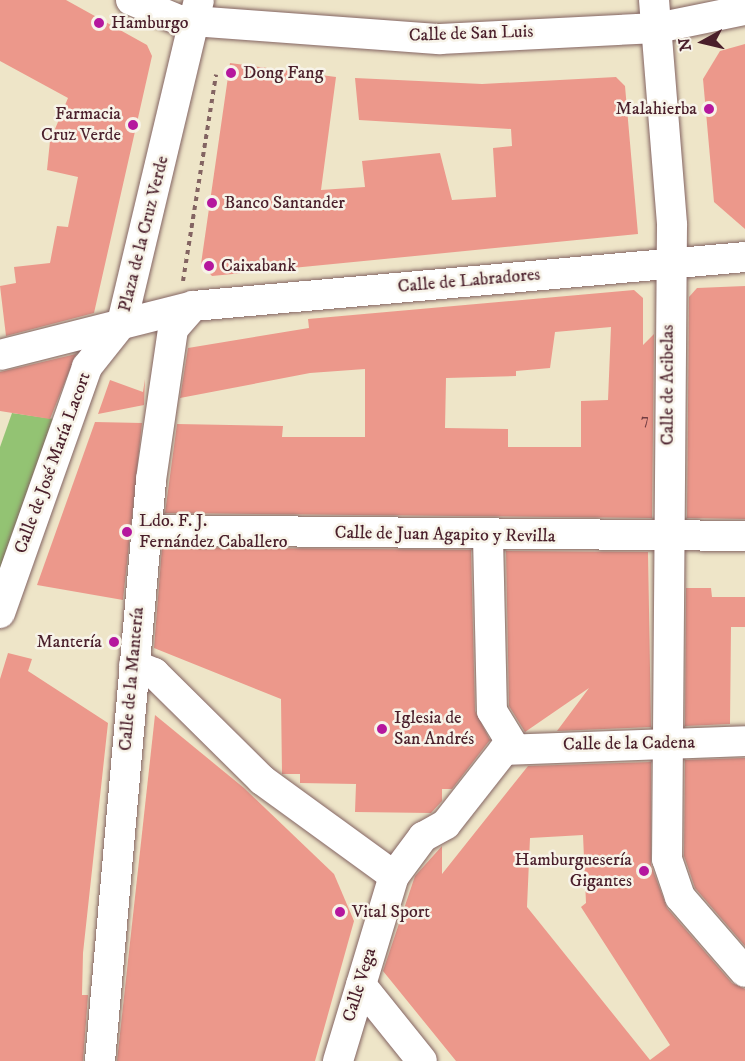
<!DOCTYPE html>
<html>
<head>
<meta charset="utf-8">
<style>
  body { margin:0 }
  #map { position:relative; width:745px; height:1061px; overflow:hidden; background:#eee5c8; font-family:"IM FELL DW Pica",serif }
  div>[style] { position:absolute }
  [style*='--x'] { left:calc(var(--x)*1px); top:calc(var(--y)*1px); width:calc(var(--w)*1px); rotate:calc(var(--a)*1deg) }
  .green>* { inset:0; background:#93c373 }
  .building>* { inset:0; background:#ec988b }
  .path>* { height:4px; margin-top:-2px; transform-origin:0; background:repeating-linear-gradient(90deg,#836462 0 4.5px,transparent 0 9px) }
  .roads { filter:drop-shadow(0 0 2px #836462) drop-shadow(0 0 2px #836462) }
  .minor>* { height:30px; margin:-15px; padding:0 15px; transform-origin:15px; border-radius:15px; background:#fff }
  .dots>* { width:16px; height:16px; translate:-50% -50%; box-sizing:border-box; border:3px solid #f7f3e8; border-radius:50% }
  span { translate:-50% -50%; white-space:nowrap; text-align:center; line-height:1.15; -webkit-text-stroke:5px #f7f3e8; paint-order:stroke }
  .number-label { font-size:15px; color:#723d43 }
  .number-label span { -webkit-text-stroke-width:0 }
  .poi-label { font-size:18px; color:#4a1f2b }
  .left { translate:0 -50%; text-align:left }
  .right { translate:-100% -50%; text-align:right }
  .street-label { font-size:18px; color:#4a1f2b }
  .north { position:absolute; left:673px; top:12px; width:60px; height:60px; -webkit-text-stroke:4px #f7f3e8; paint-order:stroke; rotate:262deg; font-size:16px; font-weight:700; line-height:24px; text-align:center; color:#4a1f2b }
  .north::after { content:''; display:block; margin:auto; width:21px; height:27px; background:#4a1f2b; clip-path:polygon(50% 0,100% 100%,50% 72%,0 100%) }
</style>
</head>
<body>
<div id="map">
  <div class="green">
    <div style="clip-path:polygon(12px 413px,54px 419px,0 573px,0 447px)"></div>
  </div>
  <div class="building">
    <div style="clip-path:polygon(0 0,66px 0,147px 45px,152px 56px,94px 313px,6px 336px,0 286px,16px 283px,14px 267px,50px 263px,57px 226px,68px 227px,78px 177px,47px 170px,50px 141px,68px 98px,0 61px)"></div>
    <div style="clip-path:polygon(745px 44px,745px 229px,714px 202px,703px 79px,720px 51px)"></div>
    <div style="clip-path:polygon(230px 63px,336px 77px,321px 190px,365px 187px,362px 161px,440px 153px,452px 200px,496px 197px,493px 148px,512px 146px,511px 129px,359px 120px,355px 78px,482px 84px,616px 77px,625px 86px,638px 234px,212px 276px,201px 264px)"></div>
    <div style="clip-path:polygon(745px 286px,745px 519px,687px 518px,689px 297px,697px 288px)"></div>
    <div style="clip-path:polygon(evenodd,634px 290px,643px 298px,643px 345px,654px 334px,652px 518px,165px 513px,177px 424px,283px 426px,282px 437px,365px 437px,365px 369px,310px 373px,180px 398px,188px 348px,309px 328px,308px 319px,634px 290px,611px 327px,608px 400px,581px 401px,581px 447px,508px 447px,508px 429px,445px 428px,446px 378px,516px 376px,516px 371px,550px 368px,555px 332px,611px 327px)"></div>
    <div style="clip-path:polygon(76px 354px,50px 419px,0 411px,0 372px)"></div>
    <div style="clip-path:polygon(145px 379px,144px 405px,98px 414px,110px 380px,143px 392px)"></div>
    <div style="clip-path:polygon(95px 422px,142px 423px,123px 600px,37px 585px)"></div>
    <div style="clip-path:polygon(162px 547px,471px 550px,475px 711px,490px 740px,452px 789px,442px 789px,442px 801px,431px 813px,355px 812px,356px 784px,300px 783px,300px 774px,282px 774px,281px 699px,154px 648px)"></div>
    <div style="clip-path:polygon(506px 551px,648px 552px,651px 727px,557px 731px,589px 688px,525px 732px,509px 706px)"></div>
    <div style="clip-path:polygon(686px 588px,711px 588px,712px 597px,745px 597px,745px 627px,731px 627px,730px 724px,685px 726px)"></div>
    <div style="clip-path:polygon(8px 653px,32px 659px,28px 671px,108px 723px,83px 953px,82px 995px,88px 995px,83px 1061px,0 1061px,0 679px)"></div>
    <div style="clip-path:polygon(155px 715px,244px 788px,334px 874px,354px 921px,315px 1061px,117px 1061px)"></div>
    <div style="clip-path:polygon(745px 758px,745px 946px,695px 888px,684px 856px,685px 760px)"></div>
    <div style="clip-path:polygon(evenodd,651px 762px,651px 865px,667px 908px,732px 983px,745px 989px,745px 1061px,456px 1061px,383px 971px,415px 876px,442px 846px,442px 874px,528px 766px,651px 762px,583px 835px,586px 903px,581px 907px,670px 1045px,650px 1060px,527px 907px,530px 838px,583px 835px)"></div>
  </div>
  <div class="path">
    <div style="--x:183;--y:281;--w:209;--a:-80.9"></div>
  </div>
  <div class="roads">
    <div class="minor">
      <div style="--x:131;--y:0;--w:52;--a:22.6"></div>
      <div style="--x:179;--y:20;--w:262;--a:4.2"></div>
      <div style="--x:440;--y:39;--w:217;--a:-2.9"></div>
      <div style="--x:657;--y:28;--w:90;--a:-11.6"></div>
      <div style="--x:654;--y:0;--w:226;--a:85.4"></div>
      <div style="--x:672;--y:225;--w:634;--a:90.45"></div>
      <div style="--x:667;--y:859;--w:40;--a:71.1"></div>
      <div style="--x:680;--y:897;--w:99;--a:49.1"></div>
      <div style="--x:0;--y:355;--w:199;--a:-14.2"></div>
      <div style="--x:193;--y:306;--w:554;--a:-5.07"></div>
      <div style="--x:146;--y:530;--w:599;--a:0.57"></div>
      <div style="--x:488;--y:537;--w:174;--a:88.7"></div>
      <div style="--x:492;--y:711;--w:42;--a:58.6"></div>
      <div style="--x:0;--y:613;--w:261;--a:-70.5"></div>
      <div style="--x:87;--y:367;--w:56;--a:-51.5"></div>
      <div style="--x:122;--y:323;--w:332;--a:-76.6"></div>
      <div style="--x:134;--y:665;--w:22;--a:22"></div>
      <div style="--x:154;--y:673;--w:152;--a:44.7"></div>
      <div style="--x:262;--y:780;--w:163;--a:36"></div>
      <div style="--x:361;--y:985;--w:97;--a:51.2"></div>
      <div style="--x:100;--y:1061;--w:583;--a:-84.98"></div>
      <div style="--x:151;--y:480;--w:153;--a:-81.7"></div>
      <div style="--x:173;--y:329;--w:30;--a:-49"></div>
      <div style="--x:338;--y:1061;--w:193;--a:-73.2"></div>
      <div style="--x:394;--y:876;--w:49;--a:-53.4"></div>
      <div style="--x:423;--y:837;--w:26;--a:-29"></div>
      <div style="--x:446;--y:824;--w:94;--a:-51.9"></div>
      <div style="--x:504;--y:750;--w:241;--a:-2.1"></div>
    </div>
  </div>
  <div class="dots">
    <div style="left:99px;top:23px;background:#b5179e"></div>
    <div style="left:231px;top:73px;background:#b5179e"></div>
    <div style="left:709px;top:109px;background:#b5179e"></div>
    <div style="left:133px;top:125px;background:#b5179e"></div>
    <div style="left:212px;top:203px;background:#b5179e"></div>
    <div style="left:209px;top:266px;background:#b5179e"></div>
    <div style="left:127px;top:532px;background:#b5179e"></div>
    <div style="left:114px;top:642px;background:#b5179e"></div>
    <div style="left:382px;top:729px;background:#b5179e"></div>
    <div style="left:644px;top:871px;background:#b5179e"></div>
    <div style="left:340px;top:912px;background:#b5179e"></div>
  </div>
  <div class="number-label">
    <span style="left:645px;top:420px">7</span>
  </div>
  <div class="poi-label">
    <span class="left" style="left:111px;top:23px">Hamburgo</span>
    <span class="left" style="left:243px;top:73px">Dong Fang</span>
    <span class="right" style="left:697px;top:109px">Malahierba</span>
    <span class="right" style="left:121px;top:125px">Farmacia<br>Cruz Verde</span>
    <span class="left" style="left:224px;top:203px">Banco Santander</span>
    <span class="left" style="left:221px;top:266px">Caixabank</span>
    <span class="left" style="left:139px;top:532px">Ldo. F. J.<br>Fernández Caballero</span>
    <span class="right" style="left:102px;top:642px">Mantería</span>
    <span class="left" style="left:394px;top:729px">Iglesia de<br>San Andrés</span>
    <span class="right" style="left:632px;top:871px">Hamburguesería<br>Gigantes</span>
    <span class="left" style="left:352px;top:912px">Vital Sport</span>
  </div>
  <div class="street-label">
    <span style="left:471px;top:34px;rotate:-2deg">Calle de San Luis</span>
    <span style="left:144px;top:234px;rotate:-76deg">Plaza de la Cruz Verde</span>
    <span style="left:469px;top:281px;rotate:-5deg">Calle de Labradores</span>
    <span style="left:668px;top:385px;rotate:-90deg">Calle de Acibelas</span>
    <span style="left:53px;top:463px;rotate:-70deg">Calle de José María Lacort</span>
    <span style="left:445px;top:535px;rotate:1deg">Calle de Juan Agapito y Revilla</span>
    <span style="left:132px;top:679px;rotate:-85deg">Calle de la Mantería</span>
    <span style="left:629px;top:744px;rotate:-1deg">Calle de la Cadena</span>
    <span style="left:360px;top:985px;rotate:-73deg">Calle Vega</span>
  </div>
  <div class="north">N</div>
</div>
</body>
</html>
